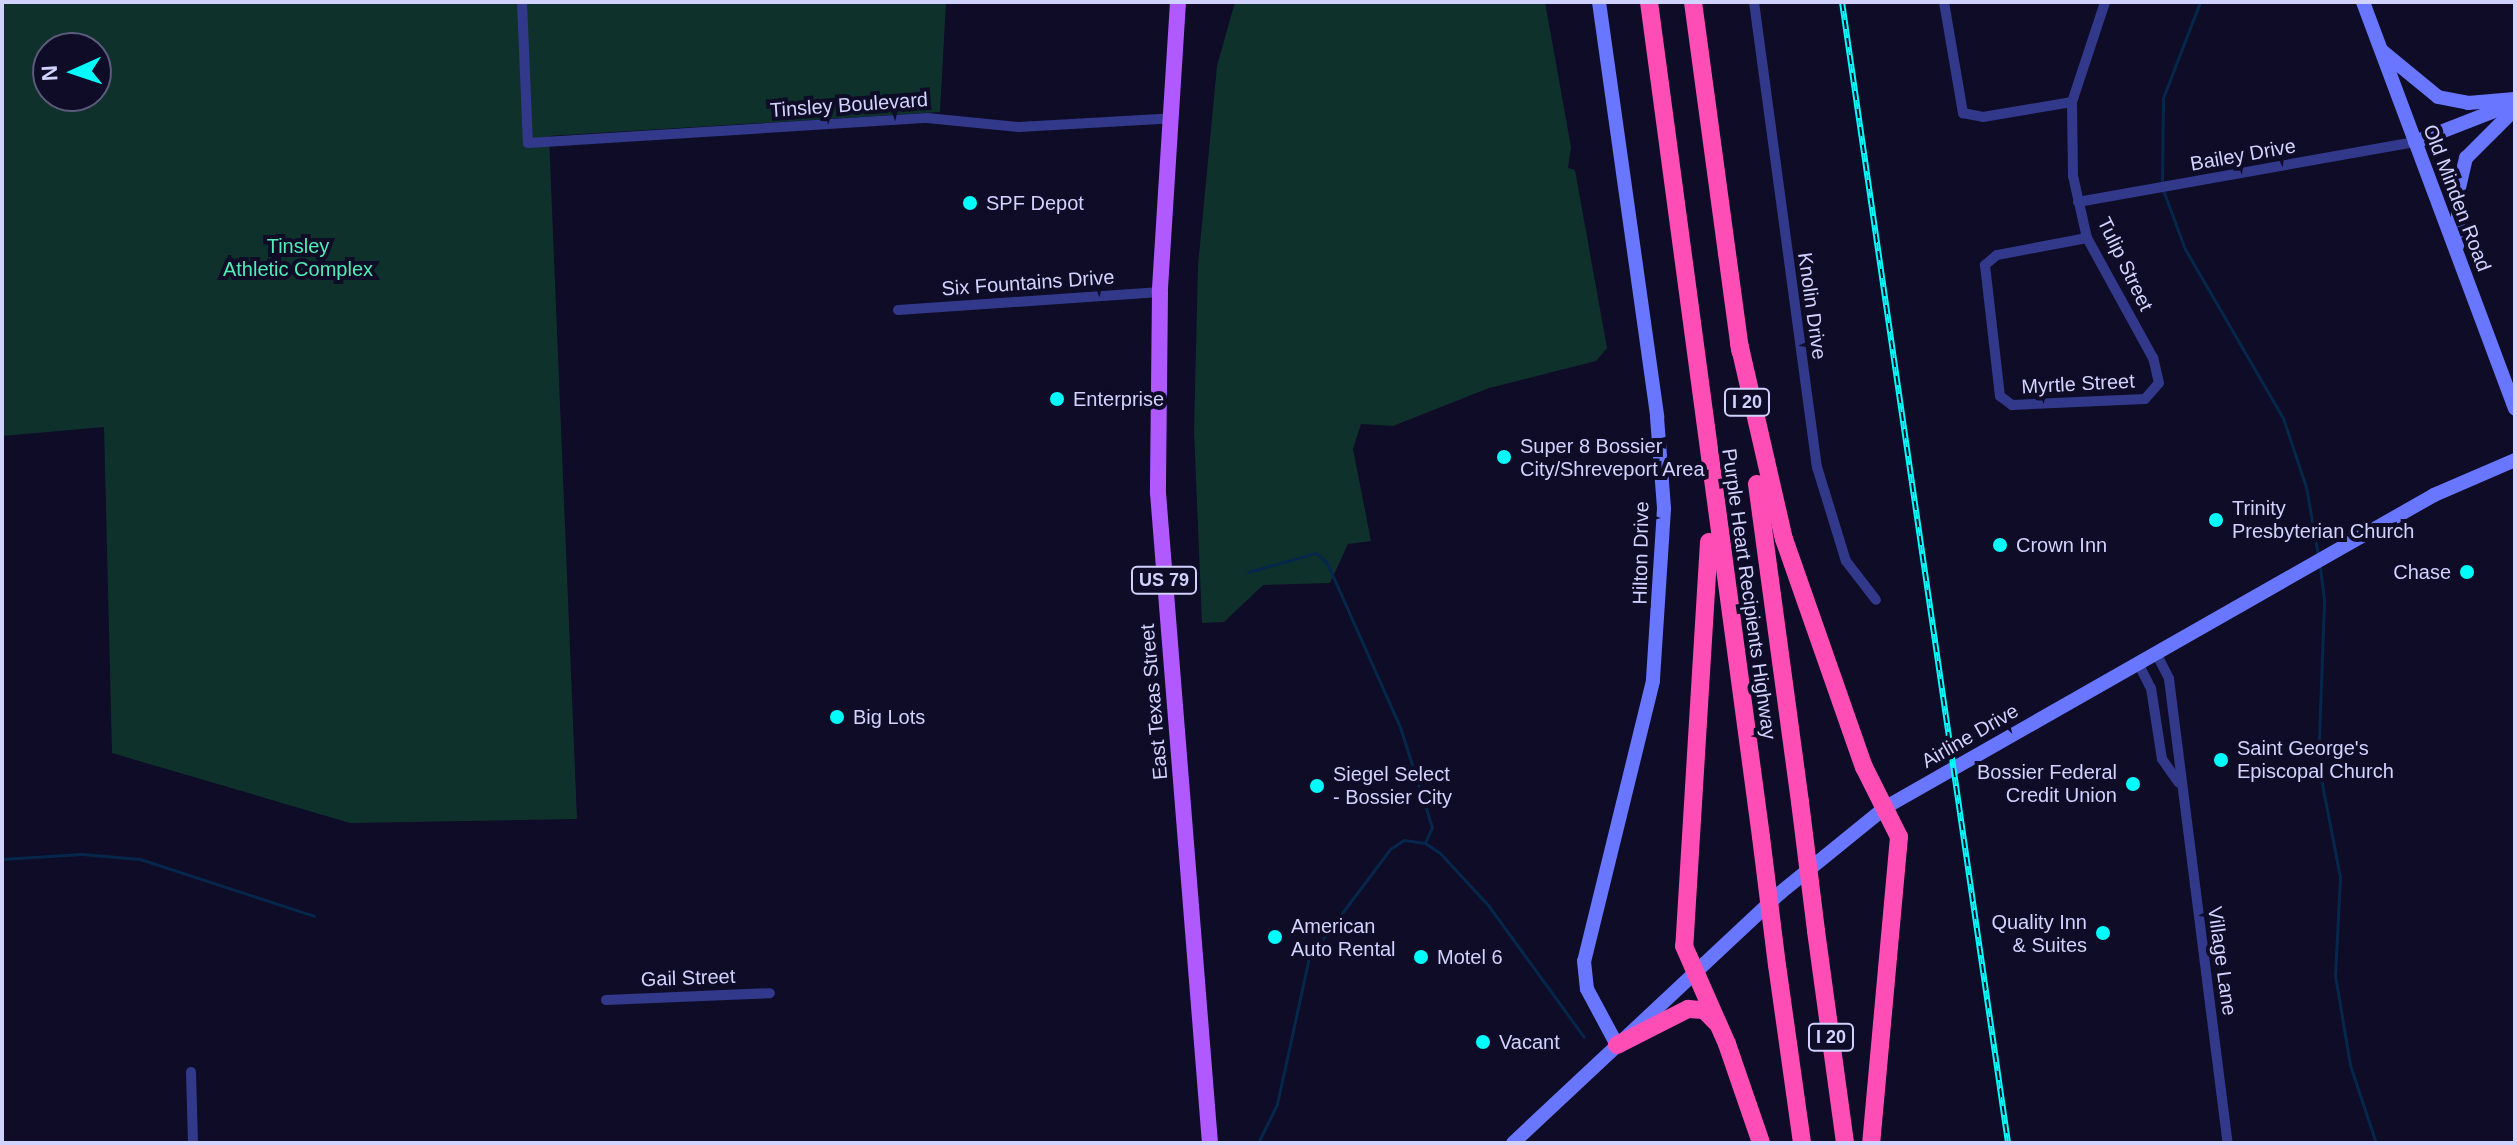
<!DOCTYPE html>
<html>
<head>
<meta charset="utf-8">
<style>
  body { margin:0 }
  #map { position:relative; width:2517px; height:1145px; overflow:hidden; background:#0e0c27; font-family:Helvetica,sans-serif }
  div>[style] { position:absolute }
  [style*='--x'] { left:calc(var(--x)*1px); top:calc(var(--y)*1px); width:calc(var(--w)*1px); rotate:calc(var(--a)*1deg) }
  .green>* { inset:0; background:#0f312c }
  .stream>* { height:3px; margin:-1.5px; padding:0 1.5px; transform-origin:1.5px; border-radius:1.5px; background:#06274c }
  .street>* { height:10px; margin:-5px; padding:0 5px; transform-origin:5px; border-radius:5px; background:#32398b }
  .secondary>* { height:14px; margin:-7px; padding:0 7px; transform-origin:7px; border-radius:7px; background:#6976ff }
  .primary>* { height:16px; margin:-8px; padding:0 8px; transform-origin:8px; border-radius:8px; background:#af59ff }
  .highway>* { height:18px; margin:-9px; padding:0 9px; transform-origin:9px; border-radius:9px; background:#ff4db6 }
  .rail>* { height:6px; margin-top:-3px; transform-origin:0; background:repeating-linear-gradient(90deg,#0e0c27 0 9px,#00fdfb 0 18px); box-sizing:border-box; border-block:2px solid #00fdfb }
  .highway-bridge>* { height:18px; margin:-9px; padding:0 9px; transform-origin:9px; border-radius:9px; background:#ff4db6 }
  .dots>* { width:22px; height:22px; translate:-50% -50%; box-sizing:border-box; border:4px solid #0e0c27; border-radius:50% }
  span { translate:-50% -50%; white-space:nowrap; text-align:center; line-height:1.15; -webkit-text-stroke:8px #0e0c27; paint-order:stroke }
  .shield-label span { padding:2px 6px; background:#0e0c27; border:2px solid; border-radius:6px; -webkit-text-stroke-width:0 }
  .shield-label { font-size:18px; color:#d2d2ff; font-weight:700 }
  .street-label { font-size:20px; color:#d2d2ff }
  .poi-label { font-size:20px; color:#d2d2ff }
  .left { translate:0 -50%; text-align:left }
  .right { translate:-100% -50%; text-align:right }
  .park-label { font-size:20px; color:#51ecb4 }
  .frame { position:absolute; inset:0; border:4px solid #d2d2ff; pointer-events:none }
  .north { position:absolute; left:32px; top:32px; width:80px; height:80px; box-sizing:border-box; background:#0e0c27; border:2px solid #5c5b7d; border-radius:50%; rotate:267deg; font-size:22px; font-weight:700; line-height:32px; text-align:center; color:#d2d2ff }
  .north::after { content:''; display:block; margin:auto; width:28px; height:36px; background:#00fdfb; clip-path:polygon(50% 0,100% 100%,50% 72%,0 100%) }
</style>
</head>
<body>
<div id="map">
  <div class="green">
    <div style="clip-path:polygon(evenodd,2px 2px,946px 2px,940px 112px,549px 136px,577px 819px,350px 823px,112px 753px,104px 427px,2px 436px,2px 2px,48px 48px,96px 48px,96px 96px,48px 96px,48px 48px)"></div>
    <div style="clip-path:polygon(1235px 2px,1545px 2px,1571px 147px,1568px 168px,1575px 170px,1607px 348px,1596px 361px,1489px 388px,1393px 426px,1361px 424px,1353px 449px,1371px 541px,1348px 544px,1330px 583px,1263px 585px,1224px 622px,1202px 623px,1194px 431px,1198px 266px,1217px 66px)"></div>
  </div>
  <div class="stream">
    <div style="--x:2162;--y:183;--w:85;--a:-89.3"></div>
    <div style="--x:2163;--y:98;--w:103;--a:-68.9"></div>
    <div style="--x:2163;--y:190;--w:63;--a:69.6"></div>
    <div style="--x:2185;--y:249;--w:195;--a:59.9"></div>
    <div style="--x:2283;--y:418;--w:73;--a:71.6"></div>
    <div style="--x:2306;--y:487;--w:69;--a:80"></div>
    <div style="--x:2320;--y:567;--w:35;--a:83"></div>
    <div style="--x:2324;--y:602;--w:161;--a:92.1"></div>
    <div style="--x:2318;--y:763;--w:116;--a:79.1"></div>
    <div style="--x:2340;--y:877;--w:98;--a:92.9"></div>
    <div style="--x:2335;--y:975;--w:91;--a:80.5"></div>
    <div style="--x:2350;--y:1065;--w:82;--a:71.6"></div>
    <div style="--x:1248;--y:572;--w:71;--a:-15.6"></div>
    <div style="--x:1316;--y:553;--w:15;--a:42"></div>
    <div style="--x:1327;--y:563;--w:180;--a:66"></div>
    <div style="--x:1400;--y:727;--w:105;--a:72.3"></div>
    <div style="--x:1432;--y:827;--w:17;--a:114"></div>
    <div style="--x:2;--y:859;--w:80;--a:-3.6"></div>
    <div style="--x:82;--y:854;--w:58;--a:4.9"></div>
    <div style="--x:140;--y:859;--w:183;--a:18.1"></div>
    <div style="--x:1258;--y:1143;--w:43;--a:-64"></div>
    <div style="--x:1277;--y:1104;--w:150;--a:-77.7"></div>
    <div style="--x:1309;--y:957;--w:135;--a:-53.1"></div>
    <div style="--x:1390;--y:849;--w:17;--a:-33"></div>
    <div style="--x:1404;--y:840;--w:21;--a:8"></div>
    <div style="--x:1425;--y:843;--w:18;--a:34"></div>
    <div style="--x:1440;--y:853;--w:71;--a:47.3"></div>
    <div style="--x:1488;--y:905;--w:163;--a:54"></div>
  </div>
  <div class="street">
    <div style="--x:522;--y:2;--w:141;--a:87.6"></div>
    <div style="--x:528;--y:143;--w:400;--a:-3.6"></div>
    <div style="--x:927;--y:118;--w:92;--a:5.6"></div>
    <div style="--x:1019;--y:127;--w:154;--a:-3.3"></div>
    <div style="--x:1754;--y:2;--w:469;--a:82.3"></div>
    <div style="--x:1817;--y:467;--w:98;--a:72.9"></div>
    <div style="--x:1846;--y:561;--w:49;--a:52.4"></div>
    <div style="--x:1944;--y:2;--w:113;--a:80.3"></div>
    <div style="--x:1963;--y:113;--w:20;--a:11"></div>
    <div style="--x:1983;--y:117;--w:90;--a:-9.6"></div>
    <div style="--x:2078;--y:202;--w:342;--a:-10.1"></div>
    <div style="--x:2087;--y:238;--w:92;--a:169.3"></div>
    <div style="--x:1997;--y:255;--w:16;--a:140"></div>
    <div style="--x:1985;--y:265;--w:132;--a:83.5"></div>
    <div style="--x:2000;--y:396;--w:15;--a:37"></div>
    <div style="--x:2012;--y:405;--w:133;--a:-2.6"></div>
    <div style="--x:2145;--y:399;--w:21;--a:-49"></div>
    <div style="--x:2159;--y:383;--w:26;--a:-103"></div>
    <div style="--x:2153;--y:358;--w:137;--a:-118.8"></div>
    <div style="--x:2087;--y:238;--w:64;--a:-102.7"></div>
    <div style="--x:2073;--y:176;--w:74;--a:-90.8"></div>
    <div style="--x:2072;--y:102;--w:105;--a:-71.7"></div>
    <div style="--x:898;--y:310;--w:263;--a:-3.9"></div>
    <div style="--x:2156;--y:653;--w:29;--a:63"></div>
    <div style="--x:2169;--y:679;--w:468;--a:82.8"></div>
    <div style="--x:2138;--y:663;--w:28;--a:63"></div>
    <div style="--x:2151;--y:688;--w:72;--a:81.2"></div>
    <div style="--x:2162;--y:759;--w:29;--a:55"></div>
    <div style="--x:606;--y:1000;--w:164;--a:-2.4"></div>
    <div style="--x:191;--y:1072;--w:71;--a:88.4"></div>
  </div>
  <div class="secondary">
    <div style="--x:1599;--y:2;--w:419;--a:82"></div>
    <div style="--x:1657;--y:417;--w:92;--a:85.6"></div>
    <div style="--x:1664;--y:509;--w:172;--a:93.7"></div>
    <div style="--x:1653;--y:681;--w:288;--a:103.8"></div>
    <div style="--x:1584;--y:961;--w:28;--a:84"></div>
    <div style="--x:1587;--y:989;--w:64;--a:61.8"></div>
    <div style="--x:2363;--y:2;--w:434;--a:69.5"></div>
    <div style="--x:2382;--y:51;--w:72;--a:39.4"></div>
    <div style="--x:2438;--y:97;--w:31;--a:11"></div>
    <div style="--x:2468;--y:103;--w:47;--a:-4.9"></div>
    <div style="--x:2415;--y:142;--w:107;--a:-21.3"></div>
    <div style="--x:2457;--y:246;--w:58;--a:-88"></div>
    <div style="--x:2459;--y:188;--w:31;--a:-77"></div>
    <div style="--x:2466;--y:158;--w:69;--a:-45"></div>
    <div style="--x:1513;--y:1143;--w:366;--a:-43.1"></div>
    <div style="--x:1780;--y:893;--w:136;--a:-39.1"></div>
    <div style="--x:1886;--y:807;--w:631;--a:-29.65"></div>
    <div style="--x:2434;--y:495;--w:88;--a:-23.4"></div>
  </div>
  <div class="primary">
    <div style="--x:1178;--y:2;--w:291;--a:93.6"></div>
    <div style="--x:1160;--y:292;--w:201;--a:90.6"></div>
    <div style="--x:1158;--y:493;--w:652;--a:85.43"></div>
  </div>
  <div class="highway">
    <div style="--x:1649;--y:2;--w:842;--a:82.36"></div>
    <div style="--x:1693;--y:2;--w:352;--a:82.3"></div>
    <div style="--x:1739;--y:343;--w:201;--a:77.1"></div>
    <div style="--x:1784;--y:539;--w:242;--a:70.7"></div>
    <div style="--x:1864;--y:767;--w:78;--a:63.4"></div>
    <div style="--x:1899;--y:837;--w:307;--a:95.2"></div>
    <div style="--x:1757;--y:484;--w:321;--a:82.3"></div>
    <div style="--x:1709;--y:542;--w:405;--a:93.5"></div>
    <div style="--x:1684;--y:946;--w:107;--a:66.3"></div>
    <div style="--x:1727;--y:1044;--w:105;--a:71"></div>
    <div style="--x:1816;--y:931;--w:214;--a:82.2"></div>
    <div style="--x:1777;--y:965;--w:180;--a:82"></div>
    <div style="--x:1617;--y:1045;--w:80;--a:-26.9"></div>
    <div style="--x:1688;--y:1009;--w:16;--a:4"></div>
    <div style="--x:1704;--y:1010;--w:17;--a:45"></div>
  </div>
  <div class="rail">
    <div style="--x:1842;--y:2;--w:1153;--a:81.72"></div>
  </div>
  <div class="highway-bridge">
    <div style="--x:1800;--y:802;--w:130;--a:82.9"></div>
    <div style="--x:1761;--y:837;--w:129;--a:82.9"></div>
  </div>
  <div class="dots">
    <div style="left:970px;top:203px;background:#00fdfb"></div>
    <div style="left:1057px;top:399px;background:#00fdfb"></div>
    <div style="left:1504px;top:457px;background:#00fdfb"></div>
    <div style="left:2216px;top:520px;background:#00fdfb"></div>
    <div style="left:2000px;top:545px;background:#00fdfb"></div>
    <div style="left:2467px;top:572px;background:#00fdfb"></div>
    <div style="left:837px;top:717px;background:#00fdfb"></div>
    <div style="left:2221px;top:760px;background:#00fdfb"></div>
    <div style="left:2133px;top:784px;background:#00fdfb"></div>
    <div style="left:1317px;top:786px;background:#00fdfb"></div>
    <div style="left:2103px;top:933px;background:#00fdfb"></div>
    <div style="left:1275px;top:937px;background:#00fdfb"></div>
    <div style="left:1421px;top:957px;background:#00fdfb"></div>
    <div style="left:1483px;top:1042px;background:#00fdfb"></div>
  </div>
  <div class="shield-label">
    <span style="left:1747px;top:402px">I 20</span>
    <span style="left:1164px;top:580px">US 79</span>
    <span style="left:1831px;top:1037px">I 20</span>
  </div>
  <div class="street-label">
    <span style="left:849px;top:105px;rotate:-4deg">Tinsley Boulevard</span>
    <span style="left:2243px;top:155px;rotate:-10deg">Bailey Drive</span>
    <span style="left:2457px;top:198px;rotate:69deg">Old Minden Road</span>
    <span style="left:2125px;top:264px;rotate:64deg">Tulip Street</span>
    <span style="left:1028px;top:283px;rotate:-4deg">Six Fountains Drive</span>
    <span style="left:1812px;top:306px;rotate:82deg">Knolin Drive</span>
    <span style="left:2078px;top:384px;rotate:-3deg">Myrtle Street</span>
    <span style="left:1641px;top:553px;rotate:-89deg">Hilton Drive</span>
    <span style="left:1749px;top:594px;rotate:82deg">Purple Heart Recipients Highway</span>
    <span style="left:1154px;top:702px;rotate:-95deg">East Texas Street</span>
    <span style="left:1970px;top:736px;rotate:-30deg">Airline Drive</span>
    <span style="left:2222px;top:961px;rotate:82deg">Village Lane</span>
    <span style="left:688px;top:978px;rotate:-2deg">Gail Street</span>
  </div>
  <div class="poi-label">
    <span class="left" style="left:986px;top:203px">SPF Depot</span>
    <span class="left" style="left:1073px;top:399px">Enterprise</span>
    <span class="left" style="left:1520px;top:458px">Super 8 Bossier<br>City/Shreveport Area</span>
    <span class="left" style="left:2232px;top:520px">Trinity<br>Presbyterian Church</span>
    <span class="left" style="left:2016px;top:545px">Crown Inn</span>
    <span class="right" style="left:2451px;top:572px">Chase</span>
    <span class="left" style="left:853px;top:717px">Big Lots</span>
    <span class="left" style="left:2237px;top:760px">Saint George's<br>Episcopal Church</span>
    <span class="right" style="left:2117px;top:784px">Bossier Federal<br>Credit Union</span>
    <span class="left" style="left:1333px;top:786px">Siegel Select<br>- Bossier City</span>
    <span class="right" style="left:2087px;top:934px">Quality Inn<br>&amp; Suites</span>
    <span class="left" style="left:1291px;top:938px">American<br>Auto Rental</span>
    <span class="left" style="left:1437px;top:957px">Motel 6</span>
    <span class="left" style="left:1499px;top:1042px">Vacant</span>
  </div>
  <div class="park-label">
    <span style="left:298px;top:258px">Tinsley<br>Athletic Complex</span>
  </div>
  <div class="frame"></div>
  <div class="north">N</div>
</div>
</body>
</html>
